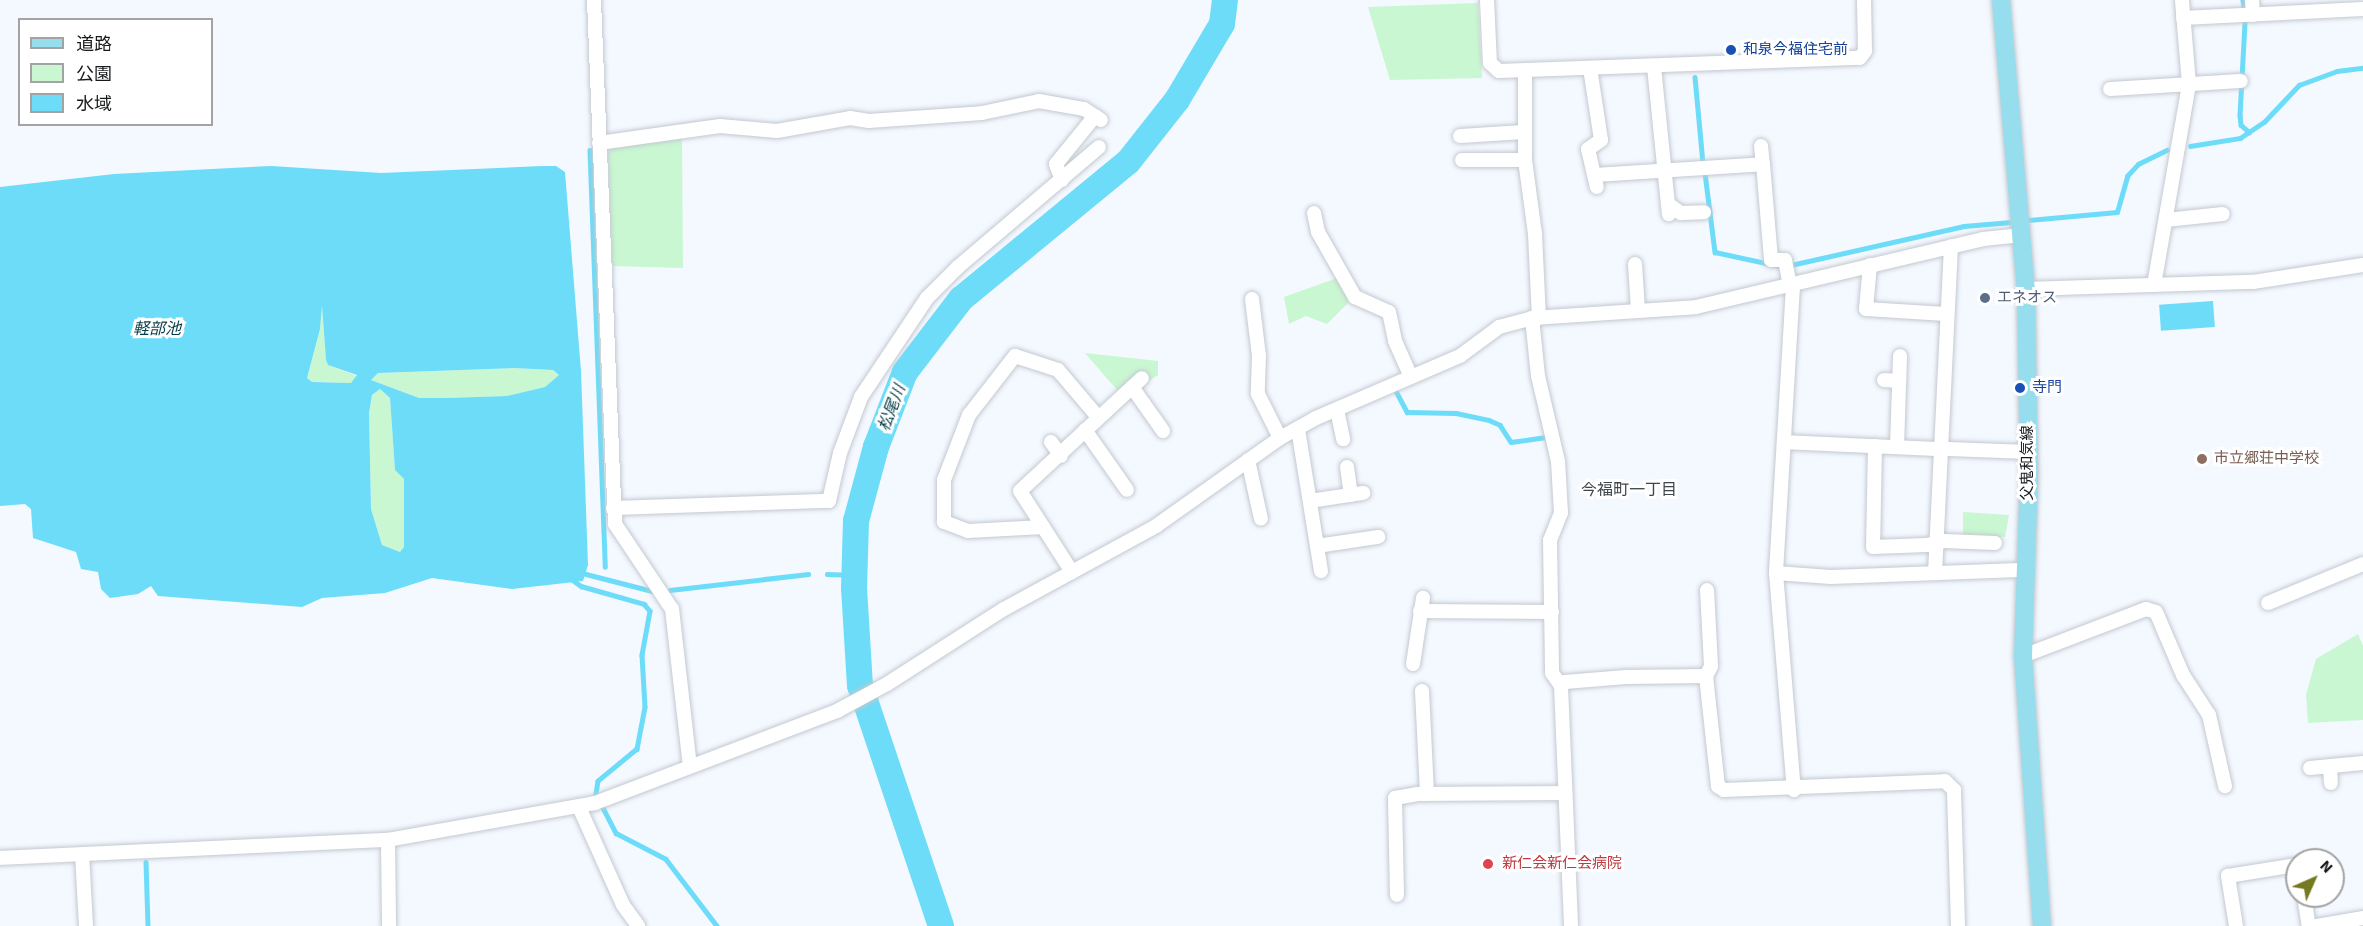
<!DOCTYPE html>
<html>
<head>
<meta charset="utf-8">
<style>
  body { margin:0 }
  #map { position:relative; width:2363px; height:926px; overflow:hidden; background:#f4f8ff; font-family:"Source Sans 3","Noto Sans JP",sans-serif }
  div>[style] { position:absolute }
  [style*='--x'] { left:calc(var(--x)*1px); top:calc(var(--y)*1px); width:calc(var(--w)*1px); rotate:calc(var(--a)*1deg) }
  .green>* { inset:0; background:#c9f7d1 }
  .water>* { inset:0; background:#6cdcf8; transform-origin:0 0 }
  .stream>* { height:4.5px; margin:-2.25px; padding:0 2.25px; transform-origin:2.25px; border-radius:2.25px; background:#6cdcf8 }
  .river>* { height:26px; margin:-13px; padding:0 13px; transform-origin:13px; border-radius:13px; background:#6cdcf8 }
  .roads { filter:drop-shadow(0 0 2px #c3c9d0) drop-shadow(0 0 2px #c3c9d0) }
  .minor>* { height:14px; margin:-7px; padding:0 7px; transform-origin:7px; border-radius:7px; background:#fff }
  .major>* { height:18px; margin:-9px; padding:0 9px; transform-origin:9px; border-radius:9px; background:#96dded }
  .dots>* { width:16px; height:16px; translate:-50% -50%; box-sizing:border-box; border:3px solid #fff; border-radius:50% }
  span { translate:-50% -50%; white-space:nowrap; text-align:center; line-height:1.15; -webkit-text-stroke:6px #fff; paint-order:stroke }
  .transit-label { font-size:15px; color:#164399 }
  .left { translate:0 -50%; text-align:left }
  .service-label { font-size:15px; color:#4e5e75 }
  .education-label { font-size:15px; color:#785e54 }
  .street-label { font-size:15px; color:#181a1c }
  .health-label { font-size:15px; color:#be3a42 }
  .water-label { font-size:16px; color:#053c47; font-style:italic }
  .neighbourhood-label { font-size:16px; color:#40454b }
  .legend { position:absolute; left:18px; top:18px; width:195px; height:108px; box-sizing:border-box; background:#fff; border:2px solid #a3a3a4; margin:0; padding:8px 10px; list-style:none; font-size:18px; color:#181a1c }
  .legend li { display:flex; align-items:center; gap:12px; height:30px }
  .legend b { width:30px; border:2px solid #a3a3a4 }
  .north { position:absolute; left:2285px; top:848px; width:60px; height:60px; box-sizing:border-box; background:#fff; border:2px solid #a3a3a4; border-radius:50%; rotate:45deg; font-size:16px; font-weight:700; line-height:24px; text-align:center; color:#181a1c }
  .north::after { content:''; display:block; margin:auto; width:21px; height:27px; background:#757922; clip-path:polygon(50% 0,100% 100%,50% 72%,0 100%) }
</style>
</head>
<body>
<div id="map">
  <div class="green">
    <div style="clip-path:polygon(1478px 3px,1482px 78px,1390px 80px,1368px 7px)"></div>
    <div style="clip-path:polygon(682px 138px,683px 268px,612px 266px,608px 153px,612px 147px)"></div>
    <div style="clip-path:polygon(1340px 277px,1352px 299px,1327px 324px,1306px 316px,1289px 324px,1284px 297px)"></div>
    <div style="clip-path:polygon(322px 306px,326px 360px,328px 365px,357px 376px,351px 383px,312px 382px,307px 378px,320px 329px)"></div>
    <div style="clip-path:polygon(1085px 353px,1158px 361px,1158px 375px,1149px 381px,1140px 371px,1118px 391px)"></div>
    <div style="clip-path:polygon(514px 368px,553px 370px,559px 375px,545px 387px,507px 396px,447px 398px,419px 398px,371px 380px,378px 373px)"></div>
    <div style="clip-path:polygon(380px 389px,390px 398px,395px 470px,404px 479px,404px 547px,400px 552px,382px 545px,371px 509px,369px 413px,372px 395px)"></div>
    <div style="clip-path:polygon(1963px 512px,2009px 515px,2005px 537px,1963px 536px)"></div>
    <div style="clip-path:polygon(2358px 634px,2363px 646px,2363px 720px,2308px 723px,2306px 695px,2316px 659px)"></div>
  </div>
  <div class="water">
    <div style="clip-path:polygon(evenodd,271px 166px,381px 173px,542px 166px,556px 166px,565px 172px,581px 371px,588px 565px,583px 581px,512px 589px,432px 578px,385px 593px,322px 598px,302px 607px,158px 596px,151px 586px,138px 594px,110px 598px,101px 589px,98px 572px,81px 569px,76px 552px,33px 538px,31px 509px,25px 504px,0 506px,0 187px,114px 174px,271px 166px,322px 306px,326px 360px,328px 365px,357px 375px,351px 383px,312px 382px,307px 378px,320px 329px,322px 306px,271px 166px,514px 368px,553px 370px,559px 375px,545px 387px,507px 396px,447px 398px,419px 398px,371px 380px,378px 373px,514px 368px,271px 166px,380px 389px,390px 398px,395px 470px,404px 479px,404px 547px,400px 552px,382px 545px,371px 509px,369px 413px,372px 395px,380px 389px)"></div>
    <div style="left:2213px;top:301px;width:26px;height:54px;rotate:86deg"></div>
  </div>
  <div class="stream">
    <div style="--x:2243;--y:0;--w:7;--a:82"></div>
    <div style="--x:2245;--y:23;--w:92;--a:93.1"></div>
    <div style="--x:2240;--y:115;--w:10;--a:84"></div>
    <div style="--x:2241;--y:125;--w:11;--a:41"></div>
    <div style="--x:1695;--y:77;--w:87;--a:84.7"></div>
    <div style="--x:2190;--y:146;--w:51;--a:-9.1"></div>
    <div style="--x:2240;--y:138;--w:29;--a:-34"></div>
    <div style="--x:2264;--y:122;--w:51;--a:-46.6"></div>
    <div style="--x:2299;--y:85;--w:40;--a:-20.2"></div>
    <div style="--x:2337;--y:71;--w:26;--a:-7"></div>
    <div style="--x:590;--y:150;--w:417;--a:87.9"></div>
    <div style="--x:1705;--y:173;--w:80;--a:82.8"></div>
    <div style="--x:1715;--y:252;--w:66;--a:12.3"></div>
    <div style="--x:2028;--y:220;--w:89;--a:-5.1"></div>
    <div style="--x:2117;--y:212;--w:37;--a:-74"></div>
    <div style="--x:2127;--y:176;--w:16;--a:-47"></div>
    <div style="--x:2138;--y:164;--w:32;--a:-26"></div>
    <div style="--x:1791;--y:265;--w:177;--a:-12.7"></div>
    <div style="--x:1964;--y:226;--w:47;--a:-4.9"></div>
    <div style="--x:1396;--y:391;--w:24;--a:62"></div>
    <div style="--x:1407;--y:412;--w:49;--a:1.2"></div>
    <div style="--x:1456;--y:413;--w:34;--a:12"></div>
    <div style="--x:1489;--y:420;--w:12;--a:24"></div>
    <div style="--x:1500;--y:425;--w:20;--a:57"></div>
    <div style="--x:1511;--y:442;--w:37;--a:-8"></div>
    <div style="--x:586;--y:574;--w:68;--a:14.4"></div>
    <div style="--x:827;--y:574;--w:27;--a:2"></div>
    <div style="--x:570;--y:578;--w:14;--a:36"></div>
    <div style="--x:581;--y:586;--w:66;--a:15.9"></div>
    <div style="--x:644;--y:604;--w:9;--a:49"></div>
    <div style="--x:650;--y:611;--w:45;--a:100.3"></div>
    <div style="--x:642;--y:655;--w:52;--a:86.7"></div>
    <div style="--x:645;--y:707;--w:43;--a:100.8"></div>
    <div style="--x:637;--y:749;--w:50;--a:140.6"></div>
    <div style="--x:598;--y:781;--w:13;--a:99"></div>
    <div style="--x:596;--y:794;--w:44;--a:62.9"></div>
    <div style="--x:616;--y:833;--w:56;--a:27.5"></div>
    <div style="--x:666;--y:859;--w:84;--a:52.7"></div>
    <div style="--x:670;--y:590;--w:139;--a:-6.6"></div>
    <div style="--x:146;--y:862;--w:64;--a:88.2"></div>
  </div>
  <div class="river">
    <div style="--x:941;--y:926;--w:253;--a:-108.6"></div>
    <div style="--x:860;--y:686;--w:98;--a:-93.5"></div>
    <div style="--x:854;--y:588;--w:67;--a:-88.3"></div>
    <div style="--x:856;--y:521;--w:77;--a:-74.9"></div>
    <div style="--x:876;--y:447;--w:80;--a:-68.9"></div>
    <div style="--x:905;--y:372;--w:92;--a:-52.5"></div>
    <div style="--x:961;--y:299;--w:216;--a:-39.4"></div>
    <div style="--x:1128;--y:162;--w:79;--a:-51.7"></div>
    <div style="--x:1177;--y:100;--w:88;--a:-59.4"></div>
    <div style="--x:1222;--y:24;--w:24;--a:-83"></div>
  </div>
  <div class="roads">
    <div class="minor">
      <div style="--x:594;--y:0;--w:524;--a:87.71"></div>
      <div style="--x:615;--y:524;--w:102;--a:56.2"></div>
      <div style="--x:672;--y:609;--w:158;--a:83.5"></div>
      <div style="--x:1487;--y:0;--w:63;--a:87.3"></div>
      <div style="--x:1490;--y:63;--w:12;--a:42"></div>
      <div style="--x:1499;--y:71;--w:361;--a:-2.1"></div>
      <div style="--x:1860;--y:58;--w:9;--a:-54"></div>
      <div style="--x:1865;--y:51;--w:51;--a:-91.1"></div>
      <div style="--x:2252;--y:0;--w:15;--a:86"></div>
      <div style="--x:2183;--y:18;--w:180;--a:-2.9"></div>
      <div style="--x:1654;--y:67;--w:148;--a:84.2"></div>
      <div style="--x:1590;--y:68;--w:73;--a:81.3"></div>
      <div style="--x:1601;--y:140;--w:16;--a:145"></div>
      <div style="--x:1588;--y:149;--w:39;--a:77"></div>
      <div style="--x:1525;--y:70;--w:90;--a:90"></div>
      <div style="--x:1525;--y:160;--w:75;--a:82.3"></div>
      <div style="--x:1535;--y:234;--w:84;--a:87.3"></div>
      <div style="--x:2110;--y:89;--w:131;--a:-3.5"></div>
      <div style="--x:1460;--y:136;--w:64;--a:-3.6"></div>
      <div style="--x:599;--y:143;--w:122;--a:-8"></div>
      <div style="--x:720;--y:126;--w:57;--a:5"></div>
      <div style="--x:777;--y:131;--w:74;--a:-10.1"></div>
      <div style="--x:850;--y:118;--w:19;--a:9"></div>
      <div style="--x:869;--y:121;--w:113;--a:-4"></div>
      <div style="--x:982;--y:113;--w:58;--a:-11.9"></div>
      <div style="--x:1039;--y:101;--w:46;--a:10.1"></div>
      <div style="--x:1084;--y:109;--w:20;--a:33"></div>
      <div style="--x:1761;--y:146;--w:18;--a:84"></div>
      <div style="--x:1462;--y:160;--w:63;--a:0"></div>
      <div style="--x:1595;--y:175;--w:168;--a:-3.7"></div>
      <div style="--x:1763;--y:164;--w:96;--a:85.2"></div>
      <div style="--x:1771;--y:260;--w:14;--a:0"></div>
      <div style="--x:1785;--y:260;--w:26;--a:79"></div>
      <div style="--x:1062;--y:180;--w:17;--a:-111"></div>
      <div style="--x:1056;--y:164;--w:62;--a:-50.9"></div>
      <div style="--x:1668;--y:204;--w:16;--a:35"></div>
      <div style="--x:1681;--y:213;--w:23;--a:-2"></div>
      <div style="--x:1314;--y:213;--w:19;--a:78"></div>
      <div style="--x:1318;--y:232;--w:75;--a:60.4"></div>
      <div style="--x:1355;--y:297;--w:37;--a:24"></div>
      <div style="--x:1389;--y:312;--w:30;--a:78"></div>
      <div style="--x:1395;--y:341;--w:39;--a:66"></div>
      <div style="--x:2166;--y:220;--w:57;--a:-6"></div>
      <div style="--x:1635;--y:264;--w:47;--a:86.3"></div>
      <div style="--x:1870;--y:265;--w:44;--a:95.2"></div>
      <div style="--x:1866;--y:309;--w:80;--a:3.6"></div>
      <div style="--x:2154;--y:285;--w:204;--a:-80.1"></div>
      <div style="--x:2189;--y:84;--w:84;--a:-94.8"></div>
      <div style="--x:1793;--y:286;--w:288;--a:93.4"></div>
      <div style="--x:1776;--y:573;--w:218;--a:85.3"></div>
      <div style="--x:2026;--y:289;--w:227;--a:-1.8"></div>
      <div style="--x:2253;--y:282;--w:111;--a:-8.8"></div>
      <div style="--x:1252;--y:299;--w:57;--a:83"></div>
      <div style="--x:1259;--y:356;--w:38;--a:92"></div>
      <div style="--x:1258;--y:394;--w:49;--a:63.4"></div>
      <div style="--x:1532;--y:318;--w:58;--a:84.1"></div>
      <div style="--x:1538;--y:376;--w:87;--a:76.8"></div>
      <div style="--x:1558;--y:461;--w:52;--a:86.7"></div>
      <div style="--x:1561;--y:513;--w:29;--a:112"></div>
      <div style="--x:1550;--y:540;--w:133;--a:89.1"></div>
      <div style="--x:1552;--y:673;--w:16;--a:55"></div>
      <div style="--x:1561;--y:686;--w:240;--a:87.6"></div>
      <div style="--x:1884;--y:380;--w:15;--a:4"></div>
      <div style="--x:1132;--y:387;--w:54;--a:54.8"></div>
      <div style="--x:1337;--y:410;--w:30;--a:78"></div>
      <div style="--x:1298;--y:429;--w:144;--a:80.8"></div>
      <div style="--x:1085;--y:430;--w:73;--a:55"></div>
      <div style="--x:1051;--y:442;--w:17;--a:54"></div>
      <div style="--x:1784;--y:442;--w:156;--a:2.6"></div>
      <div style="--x:1875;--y:446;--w:101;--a:91.1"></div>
      <div style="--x:1873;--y:547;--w:54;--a:-2.1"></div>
      <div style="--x:1927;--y:545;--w:17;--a:-13"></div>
      <div style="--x:1944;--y:541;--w:51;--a:2.2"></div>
      <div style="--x:1897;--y:447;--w:91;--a:-88.1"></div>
      <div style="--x:1948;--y:449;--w:81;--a:2.1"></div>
      <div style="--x:1248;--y:460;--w:60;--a:77.6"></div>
      <div style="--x:1347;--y:467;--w:28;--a:82"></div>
      <div style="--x:1310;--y:501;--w:54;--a:-8.6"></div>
      <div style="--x:613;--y:508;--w:216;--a:-1.9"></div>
      <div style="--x:829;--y:501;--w:49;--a:-77.1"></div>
      <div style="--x:840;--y:453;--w:60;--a:-69.4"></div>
      <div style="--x:861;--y:397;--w:119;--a:-56.3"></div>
      <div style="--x:927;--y:298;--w:44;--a:-45"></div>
      <div style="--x:958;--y:267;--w:185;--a:-40.4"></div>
      <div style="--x:1043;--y:527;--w:75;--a:176.9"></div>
      <div style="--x:968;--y:531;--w:26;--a:-159"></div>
      <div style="--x:944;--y:522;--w:42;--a:-90"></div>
      <div style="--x:944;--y:480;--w:70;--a:-69"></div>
      <div style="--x:969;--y:415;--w:75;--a:-52.1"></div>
      <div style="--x:1015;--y:356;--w:45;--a:18"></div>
      <div style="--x:1058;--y:370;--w:62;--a:49.6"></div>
      <div style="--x:1317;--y:546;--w:62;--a:-8.4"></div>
      <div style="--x:1072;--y:572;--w:96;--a:-122.7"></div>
      <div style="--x:1020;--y:491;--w:166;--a:-42.8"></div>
      <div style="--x:1776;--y:573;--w:55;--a:4.2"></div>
      <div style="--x:1831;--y:577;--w:195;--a:-2.1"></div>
      <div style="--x:1935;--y:573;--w:327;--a:-87.2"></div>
      <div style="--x:2268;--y:603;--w:103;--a:-22.3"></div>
      <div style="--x:1420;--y:611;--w:132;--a:0.4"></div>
      <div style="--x:2023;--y:656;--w:132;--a:-20.9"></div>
      <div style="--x:2146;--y:609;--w:10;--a:17"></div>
      <div style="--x:2156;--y:612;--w:69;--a:66.8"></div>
      <div style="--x:2183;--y:675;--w:48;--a:57"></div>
      <div style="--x:2209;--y:715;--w:73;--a:77.3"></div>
      <div style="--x:1413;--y:664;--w:67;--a:-81.4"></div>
      <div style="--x:1706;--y:676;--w:11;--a:-63"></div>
      <div style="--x:1711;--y:666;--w:76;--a:-93"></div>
      <div style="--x:1561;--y:686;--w:6;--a:-45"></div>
      <div style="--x:1565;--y:682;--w:61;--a:-4.7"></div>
      <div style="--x:1626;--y:677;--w:80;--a:-0.7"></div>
      <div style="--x:1706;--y:676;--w:111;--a:83.8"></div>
      <div style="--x:1718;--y:786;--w:7;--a:34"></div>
      <div style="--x:1724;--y:790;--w:221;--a:-2.3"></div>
      <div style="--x:1945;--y:781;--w:13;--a:45"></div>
      <div style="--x:1954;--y:790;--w:136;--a:88.3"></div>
      <div style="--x:1422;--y:691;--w:103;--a:87.2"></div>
      <div style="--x:2330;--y:766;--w:17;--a:87"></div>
      <div style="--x:2310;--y:768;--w:53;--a:-5.4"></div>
      <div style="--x:579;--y:807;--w:107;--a:65.8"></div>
      <div style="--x:623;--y:905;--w:26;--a:54"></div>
      <div style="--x:388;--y:840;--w:86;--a:89.3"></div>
      <div style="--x:82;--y:854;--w:72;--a:86.8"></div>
      <div style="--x:0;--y:858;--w:388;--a:-2.7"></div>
      <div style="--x:388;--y:840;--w:210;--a:-10.1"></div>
      <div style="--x:595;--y:803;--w:259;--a:-20.8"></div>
      <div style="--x:837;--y:711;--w:57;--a:-28.4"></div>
      <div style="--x:887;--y:684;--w:139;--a:-32.7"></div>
      <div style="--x:1004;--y:609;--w:173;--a:-28.6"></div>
      <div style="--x:1156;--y:526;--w:152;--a:-35.4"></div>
      <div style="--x:1280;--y:438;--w:41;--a:-29.1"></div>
      <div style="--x:1316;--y:418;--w:157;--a:-23.3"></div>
      <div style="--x:1460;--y:356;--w:49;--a:-36.6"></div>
      <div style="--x:1499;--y:327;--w:34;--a:-15"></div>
      <div style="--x:1532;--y:318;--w:164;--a:-3.8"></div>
      <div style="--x:1696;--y:307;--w:295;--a:-13.3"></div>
      <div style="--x:1983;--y:239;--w:39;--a:-6"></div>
      <div style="--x:1397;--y:895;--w:97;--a:-91.2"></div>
      <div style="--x:1395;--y:798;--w:23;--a:-10"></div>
      <div style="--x:1418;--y:794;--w:147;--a:-0.4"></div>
      <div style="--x:2304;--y:896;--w:30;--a:81"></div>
      <div style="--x:2236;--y:926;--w:51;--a:-99.1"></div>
      <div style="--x:2228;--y:876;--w:70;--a:-9.1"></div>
      <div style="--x:2317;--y:926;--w:47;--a:-9.9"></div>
    </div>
    <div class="major">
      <div style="--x:2001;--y:0;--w:290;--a:85.1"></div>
      <div style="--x:2026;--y:289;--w:186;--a:89.1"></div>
      <div style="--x:2029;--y:475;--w:181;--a:91.9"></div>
      <div style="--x:2023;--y:656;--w:271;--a:86"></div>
    </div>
  </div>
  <div class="dots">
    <div style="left:1731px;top:50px;background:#1a4fb4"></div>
    <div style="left:1985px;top:298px;background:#5c6f8a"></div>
    <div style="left:2020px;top:388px;background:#1a4fb4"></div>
    <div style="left:2202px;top:459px;background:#8d6e63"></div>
    <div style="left:1488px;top:864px;background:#e0444e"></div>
  </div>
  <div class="transit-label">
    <span class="left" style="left:1743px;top:50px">和泉今福住宅前</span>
    <span class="left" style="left:2032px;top:388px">寺門</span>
  </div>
  <div class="service-label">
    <span class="left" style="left:1997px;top:298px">エネオス</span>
  </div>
  <div class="education-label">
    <span class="left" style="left:2214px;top:459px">市立郷荘中学校</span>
  </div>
  <div class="street-label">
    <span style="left:2028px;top:463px;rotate:-90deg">父鬼和気線</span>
  </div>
  <div class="health-label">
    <span class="left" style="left:1502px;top:864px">新仁会新仁会病院</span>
  </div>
  <div class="water-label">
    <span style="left:157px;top:329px">軽部池</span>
    <span style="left:892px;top:408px;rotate:-69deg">松尾川</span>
  </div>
  <div class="neighbourhood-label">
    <span style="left:1629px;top:490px">今福町一丁目</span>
  </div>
  <ul class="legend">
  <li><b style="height:8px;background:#96dded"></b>道路</li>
  <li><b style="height:16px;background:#c9f7d1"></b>公園</li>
  <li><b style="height:16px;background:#6cdcf8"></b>水域</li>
  </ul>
  <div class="north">N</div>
</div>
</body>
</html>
